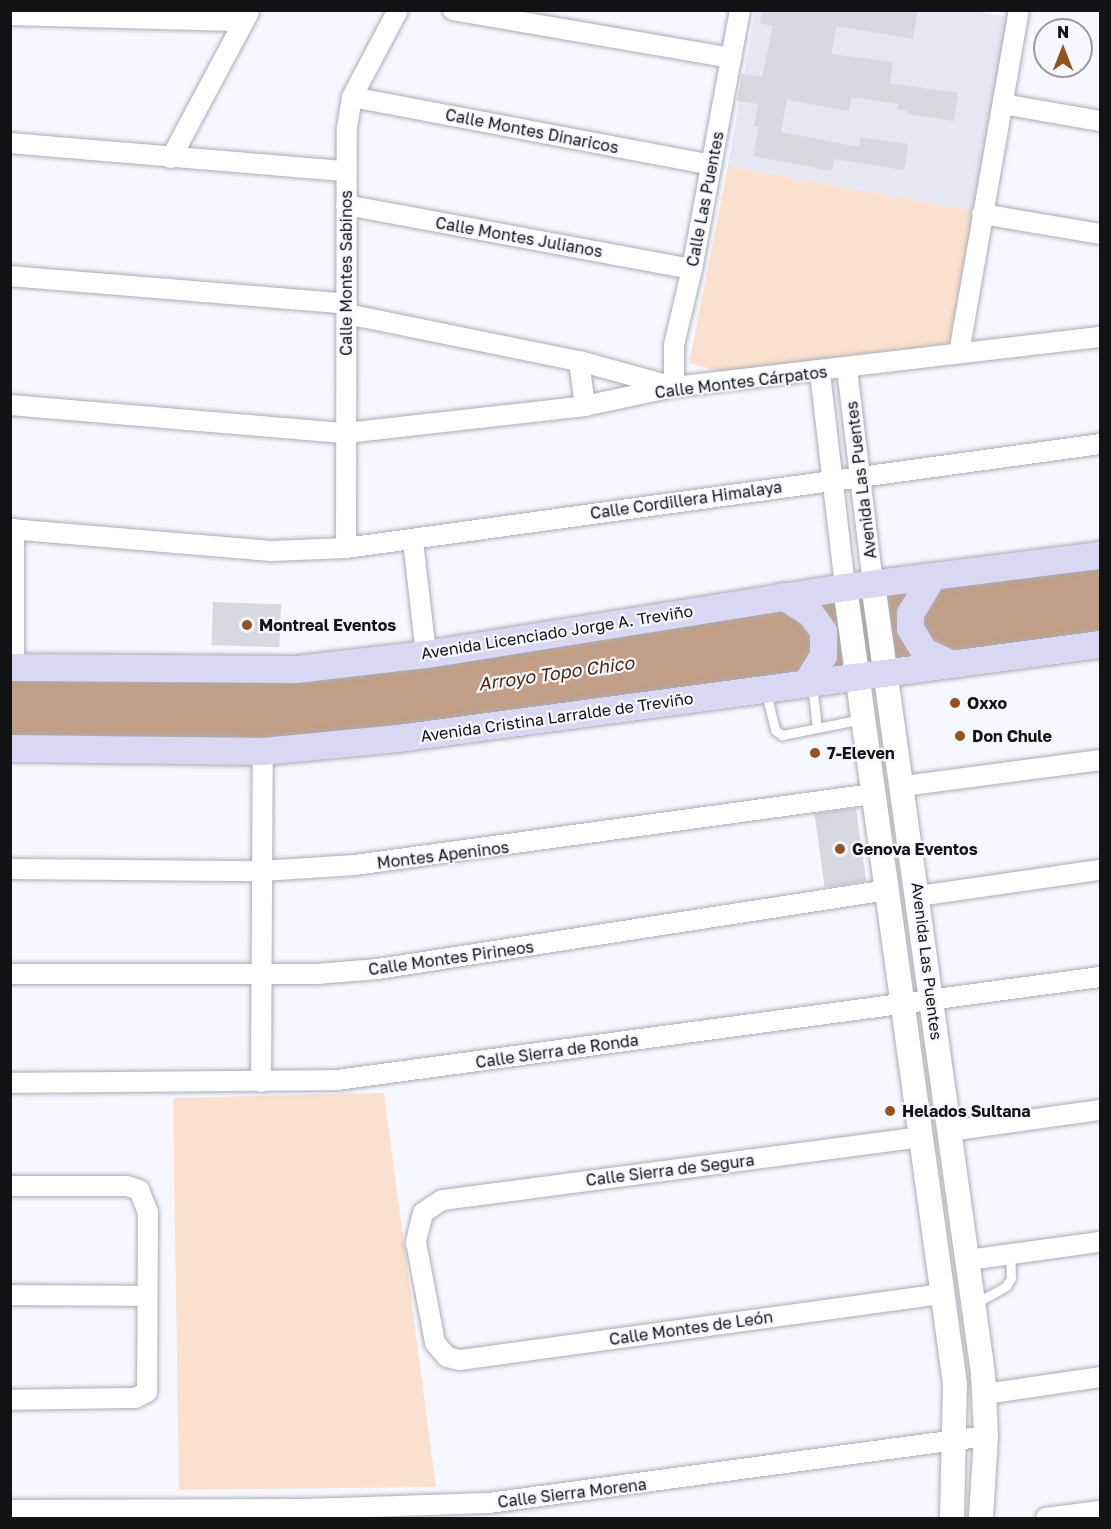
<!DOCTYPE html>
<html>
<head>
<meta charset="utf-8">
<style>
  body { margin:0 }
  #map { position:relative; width:1111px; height:1529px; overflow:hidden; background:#f7f8ff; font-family:"Golos Text",sans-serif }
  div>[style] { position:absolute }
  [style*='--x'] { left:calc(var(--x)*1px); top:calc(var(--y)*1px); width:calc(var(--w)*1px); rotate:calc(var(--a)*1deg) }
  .built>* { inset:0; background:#e7e7f4 }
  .green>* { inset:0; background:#f9e0cf }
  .water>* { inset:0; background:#c29f86 }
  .building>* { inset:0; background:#d7d8e0; transform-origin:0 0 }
  .roads { filter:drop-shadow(0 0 2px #acacb4) drop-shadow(0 0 2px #acacb4) }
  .service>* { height:9px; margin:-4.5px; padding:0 4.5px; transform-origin:4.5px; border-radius:4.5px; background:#fff }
  .minor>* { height:20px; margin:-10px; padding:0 10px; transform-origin:10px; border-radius:10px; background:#fff }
  .tertiary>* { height:24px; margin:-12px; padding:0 12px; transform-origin:12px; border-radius:12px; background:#fff }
  .secondary>* { height:27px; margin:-13.5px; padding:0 13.5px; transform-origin:13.5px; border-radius:13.5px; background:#d9d7f1 }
  .dots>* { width:16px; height:16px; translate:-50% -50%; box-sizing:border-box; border:3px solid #f7f8ff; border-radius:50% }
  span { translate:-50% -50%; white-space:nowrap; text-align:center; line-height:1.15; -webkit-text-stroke:4.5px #f7f8ff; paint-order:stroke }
  .street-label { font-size:16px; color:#121315 }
  .poi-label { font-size:16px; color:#121315; font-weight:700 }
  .left { translate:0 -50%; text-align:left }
  .water-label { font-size:18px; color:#4a2708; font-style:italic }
  .frame { position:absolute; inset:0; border:12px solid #121315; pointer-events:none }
  .north { position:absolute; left:1033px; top:18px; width:60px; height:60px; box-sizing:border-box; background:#f7f8ff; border:2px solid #9b9ca1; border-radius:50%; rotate:0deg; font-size:16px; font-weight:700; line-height:24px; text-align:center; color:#121315 }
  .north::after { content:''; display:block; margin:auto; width:21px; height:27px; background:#93531b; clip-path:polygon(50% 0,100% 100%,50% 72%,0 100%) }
</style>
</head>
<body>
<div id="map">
  <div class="built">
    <div style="clip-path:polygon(970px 10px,1008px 17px,974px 211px,728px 166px,755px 11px)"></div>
  </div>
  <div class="green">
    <div style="clip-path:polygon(728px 166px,974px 211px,949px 343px,722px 372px,689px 363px)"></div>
    <div style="clip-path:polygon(384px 1093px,436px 1487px,179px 1490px,173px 1098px)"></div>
  </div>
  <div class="water">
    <div style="clip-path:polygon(1100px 555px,1100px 644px,398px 738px,11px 748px,11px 667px,220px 669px)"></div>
  </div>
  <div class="building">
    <div style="clip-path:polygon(762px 10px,918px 10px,913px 39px,837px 26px,831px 54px,893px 62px,890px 83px,958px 93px,954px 121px,907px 114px,907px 111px,897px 109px,898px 104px,852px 97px,849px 111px,787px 100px,781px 132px,859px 147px,860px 137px,908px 144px,904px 170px,834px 159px,832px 171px,753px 156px,759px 127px,754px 126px,758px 104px,737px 101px,742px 74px,762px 77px,773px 26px,760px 23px)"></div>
    <div style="left:213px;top:602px;width:68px;height:43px;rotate:2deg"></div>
    <div style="left:856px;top:808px;width:74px;height:42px;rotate:82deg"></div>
  </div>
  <div class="roads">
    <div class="service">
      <div style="--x:766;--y:693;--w:38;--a:76"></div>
      <div style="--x:775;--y:730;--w:9;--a:36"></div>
      <div style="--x:782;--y:735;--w:36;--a:-11"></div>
      <div style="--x:817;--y:728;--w:44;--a:-96.5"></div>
      <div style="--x:817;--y:728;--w:46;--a:-11.3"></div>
      <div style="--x:974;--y:1304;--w:37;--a:-29"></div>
      <div style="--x:1006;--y:1286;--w:9;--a:-58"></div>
      <div style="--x:1011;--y:1278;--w:23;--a:-92"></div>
    </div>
    <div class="minor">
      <div style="--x:453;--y:10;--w:282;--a:9.8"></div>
      <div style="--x:10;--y:15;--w:234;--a:1.5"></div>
      <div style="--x:352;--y:97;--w:365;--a:10.7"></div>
      <div style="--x:1003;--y:104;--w:98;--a:9.9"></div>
      <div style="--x:10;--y:143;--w:336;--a:4.8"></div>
      <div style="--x:171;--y:158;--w:166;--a:-61.9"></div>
      <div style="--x:346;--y:205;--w:352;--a:10.5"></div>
      <div style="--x:982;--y:214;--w:120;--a:9.6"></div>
      <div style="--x:10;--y:276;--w:338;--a:4.7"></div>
      <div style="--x:347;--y:314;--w:237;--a:11.5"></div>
      <div style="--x:579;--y:361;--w:98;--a:15.3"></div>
      <div style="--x:674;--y:387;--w:42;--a:-90"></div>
      <div style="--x:674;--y:345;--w:78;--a:-76.7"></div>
      <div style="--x:692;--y:269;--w:263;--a:-79.5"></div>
      <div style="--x:959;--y:353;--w:348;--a:-80.1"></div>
      <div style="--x:579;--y:361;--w:45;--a:82.4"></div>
      <div style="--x:847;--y:369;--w:217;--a:83.1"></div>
      <div style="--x:820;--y:373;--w:215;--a:83.3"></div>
      <div style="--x:10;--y:405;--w:337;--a:4.8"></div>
      <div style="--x:346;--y:433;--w:241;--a:-6.4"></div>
      <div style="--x:585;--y:406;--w:91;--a:-12.1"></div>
      <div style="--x:674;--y:387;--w:429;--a:-6.7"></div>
      <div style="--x:10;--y:529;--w:262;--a:4.8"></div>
      <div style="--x:271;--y:551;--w:75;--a:-2.3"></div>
      <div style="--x:346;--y:548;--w:761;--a:-7.85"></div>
      <div style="--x:413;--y:541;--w:114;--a:83.4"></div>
      <div style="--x:346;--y:548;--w:420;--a:-89.9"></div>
      <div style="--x:347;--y:128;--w:31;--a:-81"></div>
      <div style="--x:352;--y:97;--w:98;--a:-62.1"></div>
      <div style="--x:14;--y:667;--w:138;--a:-90"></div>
      <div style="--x:903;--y:786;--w:199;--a:-7.5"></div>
      <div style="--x:10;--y:869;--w:252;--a:0.5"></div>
      <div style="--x:262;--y:871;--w:93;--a:-3.7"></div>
      <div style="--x:355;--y:865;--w:522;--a:-7.82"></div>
      <div style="--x:919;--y:896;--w:183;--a:-8.2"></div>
      <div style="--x:10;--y:974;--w:307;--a:0"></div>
      <div style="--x:317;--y:974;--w:61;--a:-4.7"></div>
      <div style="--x:378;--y:969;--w:516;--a:-8.81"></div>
      <div style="--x:261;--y:1082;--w:331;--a:-89.7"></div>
      <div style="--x:10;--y:1083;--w:327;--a:-0.5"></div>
      <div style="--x:337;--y:1080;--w:770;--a:-7.69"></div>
      <div style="--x:950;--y:1131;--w:151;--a:-8"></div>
      <div style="--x:922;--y:1137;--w:484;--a:172.5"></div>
      <div style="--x:442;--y:1200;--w:23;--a:146"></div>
      <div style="--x:423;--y:1213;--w:30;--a:104"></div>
      <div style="--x:416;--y:1242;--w:103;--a:79.3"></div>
      <div style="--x:435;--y:1343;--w:18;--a:49"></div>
      <div style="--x:447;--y:1357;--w:13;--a:13"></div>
      <div style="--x:460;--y:1360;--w:488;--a:-7.8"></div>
      <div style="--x:10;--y:1186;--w:117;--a:0"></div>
      <div style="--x:127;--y:1186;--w:13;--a:18"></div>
      <div style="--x:139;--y:1190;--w:24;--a:68"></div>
      <div style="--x:148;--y:1212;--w:180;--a:90.3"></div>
      <div style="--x:147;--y:1392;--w:13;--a:153"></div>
      <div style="--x:135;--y:1398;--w:125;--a:179.1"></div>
      <div style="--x:968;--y:1260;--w:133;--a:-7.8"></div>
      <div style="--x:10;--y:1295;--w:137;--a:0.4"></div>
      <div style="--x:985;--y:1394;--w:116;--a:-8.4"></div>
      <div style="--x:10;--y:1510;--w:297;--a:-0.2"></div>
      <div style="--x:307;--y:1509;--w:182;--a:-1.9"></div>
      <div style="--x:489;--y:1503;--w:501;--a:-7.68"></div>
      <div style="--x:1046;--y:1518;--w:54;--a:-7.4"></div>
    </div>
    <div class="tertiary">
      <div style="--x:873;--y:584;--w:798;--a:82.07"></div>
      <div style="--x:983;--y:1374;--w:62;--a:87.2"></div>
      <div style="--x:986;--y:1436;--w:82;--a:93.5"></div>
      <div style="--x:845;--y:587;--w:805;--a:82.14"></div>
      <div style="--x:955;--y:1384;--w:134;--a:91.3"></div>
    </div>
    <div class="secondary">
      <div style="--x:932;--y:577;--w:42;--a:121.4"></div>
      <div style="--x:910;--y:613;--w:15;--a:90"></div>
      <div style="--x:910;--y:628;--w:27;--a:59"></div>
      <div style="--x:924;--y:651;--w:31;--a:25"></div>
      <div style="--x:783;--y:596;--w:32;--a:32"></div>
      <div style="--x:810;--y:613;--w:22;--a:54"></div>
      <div style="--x:823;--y:631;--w:24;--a:90"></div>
      <div style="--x:823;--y:655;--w:33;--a:121"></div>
      <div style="--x:10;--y:667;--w:286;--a:0.4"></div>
      <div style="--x:296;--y:669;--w:131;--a:-6.6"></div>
      <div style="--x:426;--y:654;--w:424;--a:-9.1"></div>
      <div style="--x:845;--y:587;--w:257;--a:-7.2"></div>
      <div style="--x:10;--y:748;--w:253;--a:0.7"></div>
      <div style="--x:263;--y:751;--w:136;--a:-5.5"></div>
      <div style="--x:398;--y:738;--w:708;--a:-7.63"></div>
    </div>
  </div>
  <div class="dots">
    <div style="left:247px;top:625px;background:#93531b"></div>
    <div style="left:955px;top:703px;background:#93531b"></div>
    <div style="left:960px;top:736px;background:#93531b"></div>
    <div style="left:815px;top:753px;background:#93531b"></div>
    <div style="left:840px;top:849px;background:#93531b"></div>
    <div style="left:890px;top:1111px;background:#93531b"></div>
  </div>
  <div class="street-label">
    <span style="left:532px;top:131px;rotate:11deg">Calle Montes Dinaricos</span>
    <span style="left:705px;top:199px;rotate:-79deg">Calle Las Puentes</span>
    <span style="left:519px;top:237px;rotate:10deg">Calle Montes Julianos</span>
    <span style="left:346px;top:273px;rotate:-90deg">Calle Montes Sabinos</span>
    <span style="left:741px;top:382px;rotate:-7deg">Calle Montes Cárpatos</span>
    <span style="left:861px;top:480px;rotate:-97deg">Avenida Las Puentes</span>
    <span style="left:686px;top:500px;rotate:-8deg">Calle Cordillera Himalaya</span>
    <span style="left:557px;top:632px;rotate:-9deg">Avenida Licenciado Jorge A. Treviño</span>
    <span style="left:557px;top:717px;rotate:-8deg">Avenida Cristina Larralde de Treviño</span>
    <span style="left:443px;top:855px;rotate:-7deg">Montes Apeninos</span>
    <span style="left:451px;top:958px;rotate:-8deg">Calle Montes Pirineos</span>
    <span style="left:927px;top:961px;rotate:83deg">Avenida Las Puentes</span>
    <span style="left:557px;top:1051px;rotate:-8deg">Calle Sierra de Ronda</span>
    <span style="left:670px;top:1170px;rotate:-7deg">Calle Sierra de Segura</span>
    <span style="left:691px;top:1328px;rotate:-8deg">Calle Montes de León</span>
    <span style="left:572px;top:1493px;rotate:-7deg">Calle Sierra Morena</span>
  </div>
  <div class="poi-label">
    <span class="left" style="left:259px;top:625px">Montreal Eventos</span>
    <span class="left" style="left:967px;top:703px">Oxxo</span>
    <span class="left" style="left:972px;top:736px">Don Chule</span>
    <span class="left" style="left:827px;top:753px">7-Eleven</span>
    <span class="left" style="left:852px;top:849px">Genova Eventos</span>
    <span class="left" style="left:902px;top:1111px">Helados Sultana</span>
  </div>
  <div class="water-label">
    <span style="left:556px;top:673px;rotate:-8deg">Arroyo Topo Chico</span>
  </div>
  <div class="frame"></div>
  <div class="north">N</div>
</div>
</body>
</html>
